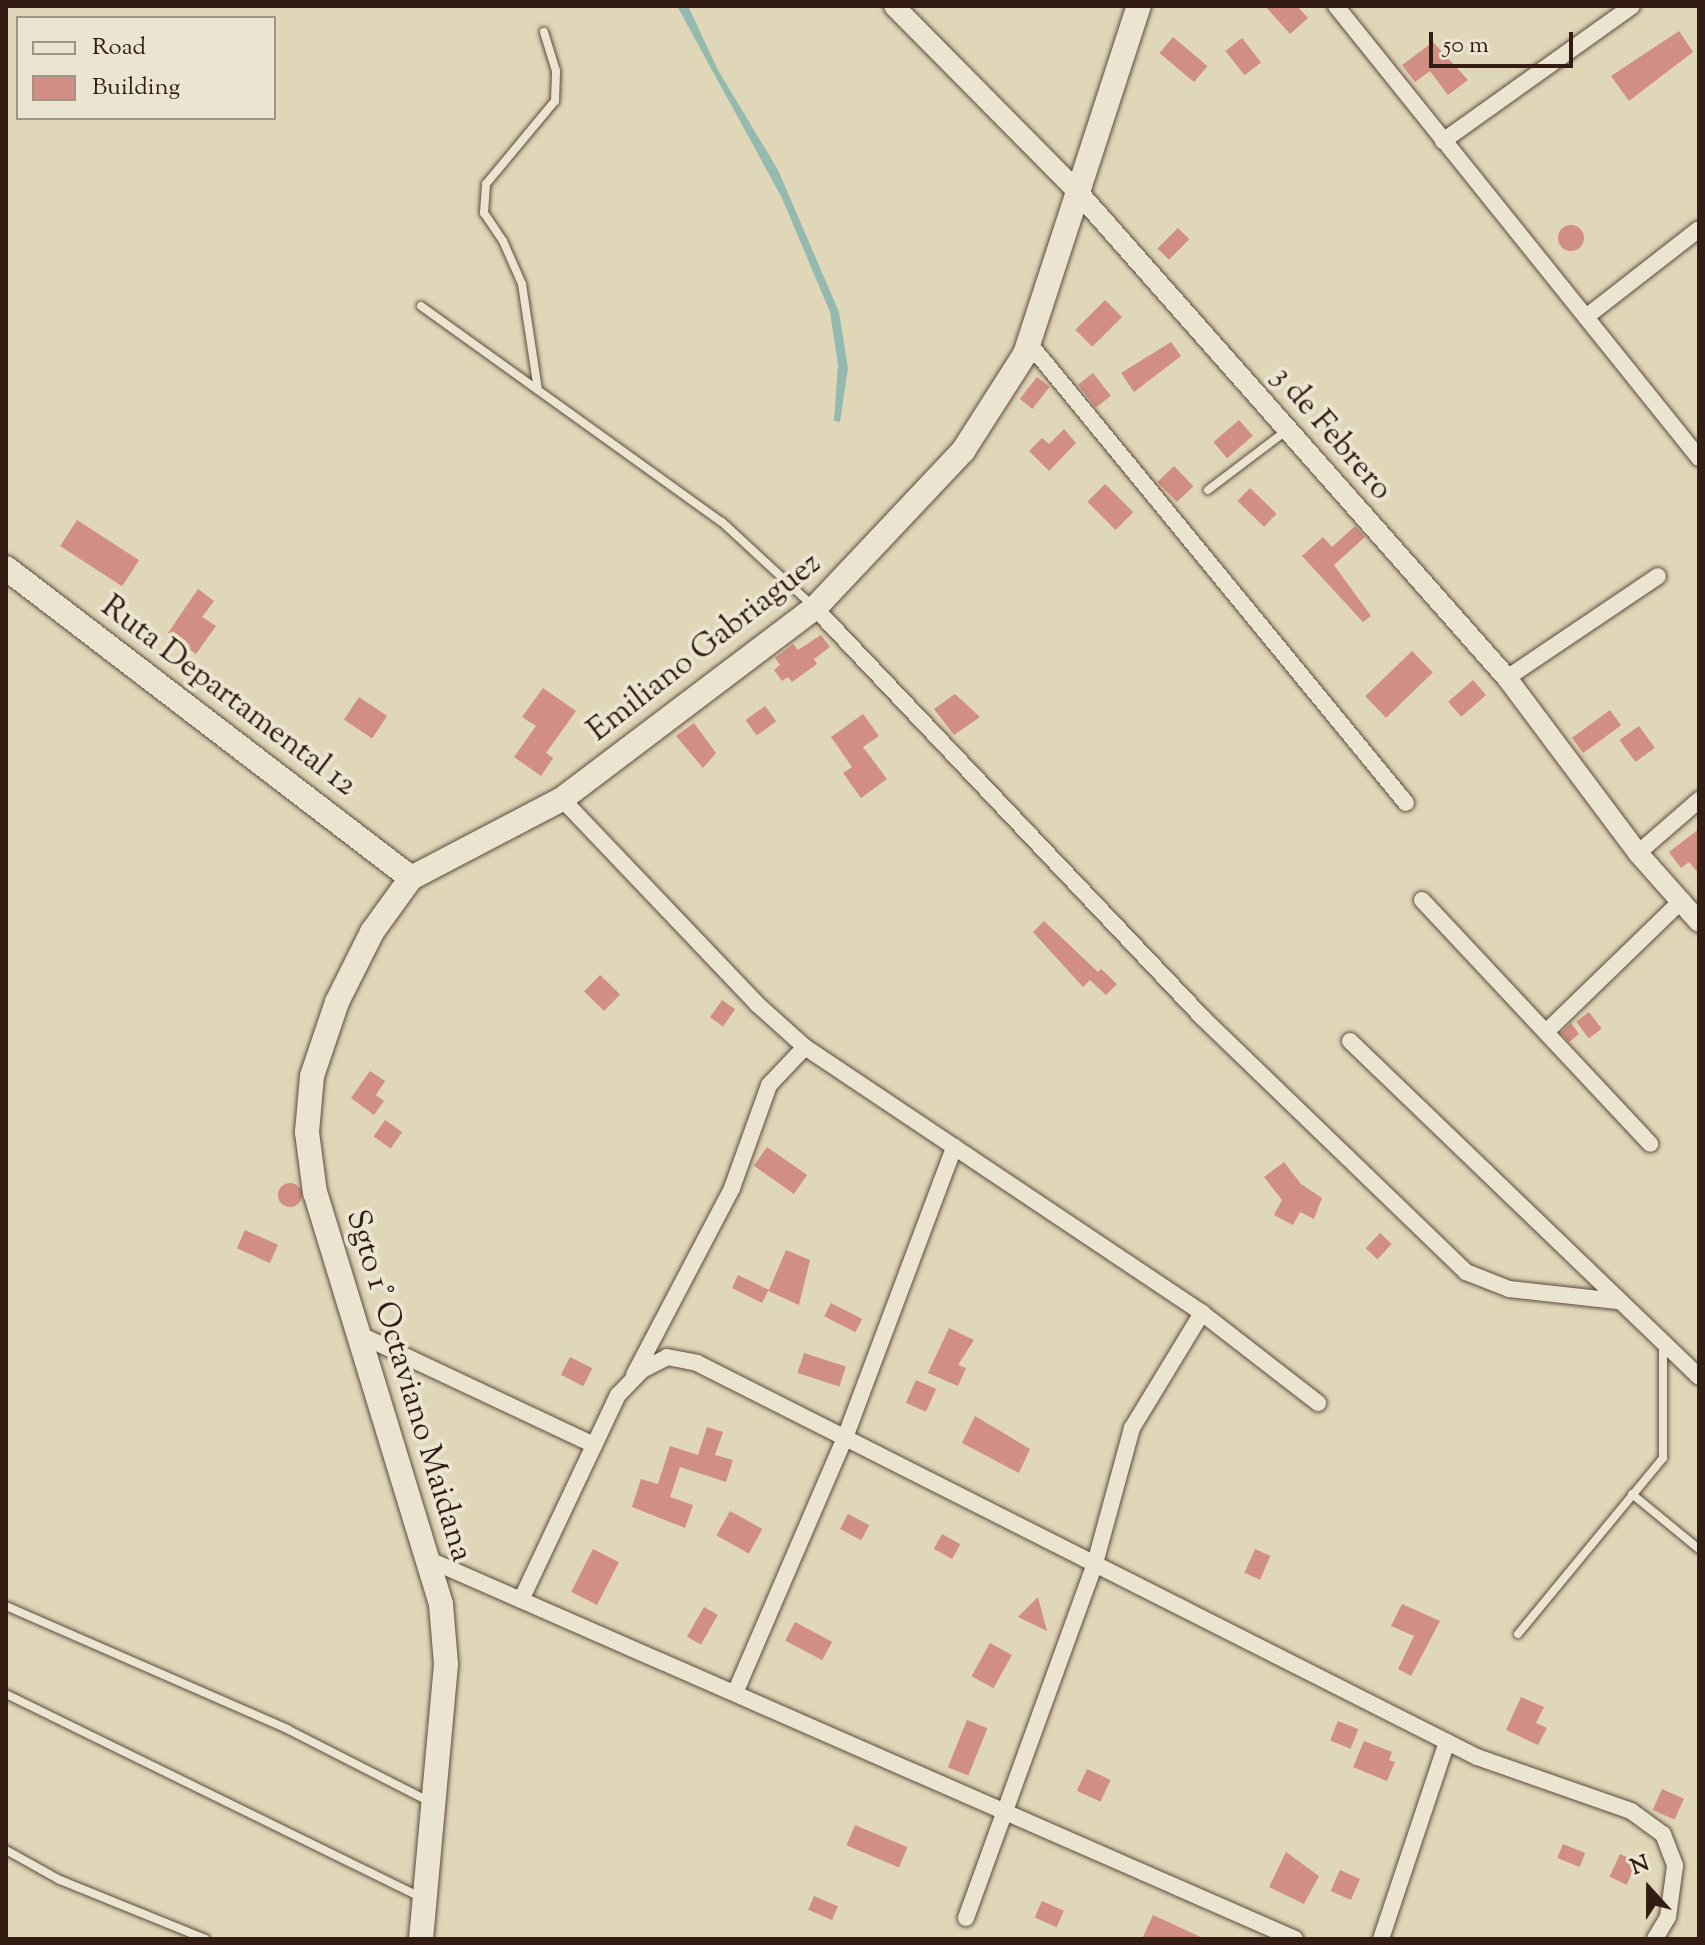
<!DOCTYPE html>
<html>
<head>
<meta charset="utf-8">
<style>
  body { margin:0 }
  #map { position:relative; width:1705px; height:1945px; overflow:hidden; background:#e0d6b8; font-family:"Sorts Mill Goudy",serif }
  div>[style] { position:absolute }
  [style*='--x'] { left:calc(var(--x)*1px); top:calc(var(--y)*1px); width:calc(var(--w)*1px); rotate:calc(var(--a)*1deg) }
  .water>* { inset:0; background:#94b9ae }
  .building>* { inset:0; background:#d08f82; transform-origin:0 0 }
  .round { border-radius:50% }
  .roads { filter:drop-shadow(0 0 2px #5e4a3c) drop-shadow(0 0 2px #5e4a3c) }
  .service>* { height:8px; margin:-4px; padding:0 4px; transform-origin:4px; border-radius:4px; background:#ebe4d1 }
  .minor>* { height:16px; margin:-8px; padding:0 8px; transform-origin:8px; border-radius:8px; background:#ebe4d1 }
  .tertiary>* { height:20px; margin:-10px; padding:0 10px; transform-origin:10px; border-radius:10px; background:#ebe4d1 }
  .secondary>* { height:24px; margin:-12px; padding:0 12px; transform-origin:12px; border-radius:12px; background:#ebe4d1 }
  span { translate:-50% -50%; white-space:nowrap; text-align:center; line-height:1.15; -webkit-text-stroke:8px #ebe4d1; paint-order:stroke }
  .street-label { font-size:32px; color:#321c13 }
  .frame { position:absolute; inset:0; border:8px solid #321c13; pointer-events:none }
  .legend { position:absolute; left:16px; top:16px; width:260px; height:104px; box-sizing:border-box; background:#ebe4d1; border:2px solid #a19485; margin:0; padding:10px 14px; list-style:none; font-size:24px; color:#321c13 }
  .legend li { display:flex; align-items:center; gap:16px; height:40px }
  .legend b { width:40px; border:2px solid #a19485 }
  .north { position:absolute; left:1609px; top:1849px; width:80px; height:80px; -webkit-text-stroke:6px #ebe4d1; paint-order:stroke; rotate:339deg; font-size:22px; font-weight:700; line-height:32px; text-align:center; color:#321c13 }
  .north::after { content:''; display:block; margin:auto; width:28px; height:36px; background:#321c13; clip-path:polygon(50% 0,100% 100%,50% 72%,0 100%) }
  .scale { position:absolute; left:1429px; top:32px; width:144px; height:36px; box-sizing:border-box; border:4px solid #321c13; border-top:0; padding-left:10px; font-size:24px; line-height:28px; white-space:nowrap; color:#321c13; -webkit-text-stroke:6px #ebe4d1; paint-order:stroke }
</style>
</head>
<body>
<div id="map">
  <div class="water">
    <div style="clip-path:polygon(677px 6px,688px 6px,718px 70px,778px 170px,839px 312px,848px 368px,840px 422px,834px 421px,838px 365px,830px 312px,782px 198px)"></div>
  </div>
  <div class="building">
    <div style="clip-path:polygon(1265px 6px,1297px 6px,1308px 18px,1290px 34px)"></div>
    <div style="clip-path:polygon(1679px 31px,1693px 52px,1629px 101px,1611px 76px)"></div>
    <div style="left:1173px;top:37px;width:45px;height:21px;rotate:40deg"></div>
    <div style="left:1242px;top:38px;width:31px;height:21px;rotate:52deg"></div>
    <div style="clip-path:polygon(1433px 42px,1468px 80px,1448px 95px,1430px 71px,1415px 82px,1402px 65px)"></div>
    <div class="round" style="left:1558px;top:225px;width:26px;height:26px"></div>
    <div style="left:1178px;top:228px;width:16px;height:29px;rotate:45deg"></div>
    <div style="left:1105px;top:300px;width:24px;height:42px;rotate:45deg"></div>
    <div style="clip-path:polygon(1171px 342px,1181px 356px,1134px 392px,1121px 373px)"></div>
    <div style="left:1093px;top:373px;width:29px;height:19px;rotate:52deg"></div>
    <div style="left:1037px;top:377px;width:16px;height:28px;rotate:38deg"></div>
    <div style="left:1239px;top:420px;width:21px;height:34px;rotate:49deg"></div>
    <div style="clip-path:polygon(1064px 429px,1076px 443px,1049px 471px,1029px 451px,1042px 438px,1049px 444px)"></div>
    <div style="left:1174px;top:466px;width:28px;height:23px;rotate:46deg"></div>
    <div style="left:1105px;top:484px;width:40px;height:25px;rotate:45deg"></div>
    <div style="left:1250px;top:488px;width:37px;height:18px;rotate:44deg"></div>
    <div style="left:77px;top:520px;width:74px;height:31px;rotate:33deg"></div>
    <div style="clip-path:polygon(1355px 526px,1365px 537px,1334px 565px,1371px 616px,1363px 622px,1302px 556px,1323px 537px,1332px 547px)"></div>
    <div style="clip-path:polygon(198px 589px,214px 601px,202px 617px,216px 626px,196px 654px,168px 633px)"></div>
    <div style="clip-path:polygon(821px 635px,830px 647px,814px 659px,817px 664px,792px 682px,788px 677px,782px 681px,774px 670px,780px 665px,775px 658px,793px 644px,798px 650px)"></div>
    <div style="left:1412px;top:651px;width:30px;height:65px;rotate:46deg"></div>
    <div style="left:1473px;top:680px;width:20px;height:33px;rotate:49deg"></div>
    <div style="clip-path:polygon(543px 688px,576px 711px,546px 753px,553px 758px,541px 776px,514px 757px,536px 726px,522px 717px)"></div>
    <div style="clip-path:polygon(955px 694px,980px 717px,954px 735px,934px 709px)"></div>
    <div style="left:359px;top:697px;width:34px;height:27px;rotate:34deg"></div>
    <div style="left:765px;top:706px;width:19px;height:24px;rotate:54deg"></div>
    <div style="left:1610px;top:710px;width:19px;height:47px;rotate:54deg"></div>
    <div style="clip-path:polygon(863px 714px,879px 736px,863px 747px,887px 779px,861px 798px,843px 773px,852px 767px,831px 737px)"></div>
    <div style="clip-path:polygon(694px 723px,716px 753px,703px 768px,676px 736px)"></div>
    <div style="left:1639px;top:726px;width:27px;height:24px;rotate:54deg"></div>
    <div style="clip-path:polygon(1699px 829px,1699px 874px,1689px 862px,1681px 868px,1669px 852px)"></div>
    <div style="clip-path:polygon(1044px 921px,1098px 972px,1101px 969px,1117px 984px,1106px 995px,1090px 980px,1083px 987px,1033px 932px)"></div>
    <div style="left:600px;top:975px;width:28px;height:23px;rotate:44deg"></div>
    <div style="left:722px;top:1000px;width:16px;height:21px;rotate:35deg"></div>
    <div style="left:1589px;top:1012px;width:21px;height:16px;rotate:53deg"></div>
    <div style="clip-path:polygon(1571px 1023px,1579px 1034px,1569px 1042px,1561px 1033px)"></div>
    <div style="clip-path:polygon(370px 1071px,385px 1081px,376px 1095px,384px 1101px,374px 1115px,351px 1098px)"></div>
    <div style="left:385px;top:1120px;width:21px;height:20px;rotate:35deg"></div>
    <div style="left:767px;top:1147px;width:49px;height:23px;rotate:35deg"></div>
    <div style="clip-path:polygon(1284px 1162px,1301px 1184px,1322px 1198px,1314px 1219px,1300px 1212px,1293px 1225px,1274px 1215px,1282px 1200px,1264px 1177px)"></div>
    <div class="round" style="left:278px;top:1183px;width:24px;height:24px"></div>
    <div style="left:245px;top:1230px;width:36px;height:20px;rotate:24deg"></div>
    <div style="left:1380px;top:1233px;width:16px;height:21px;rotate:43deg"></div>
    <div style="clip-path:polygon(786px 1250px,810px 1260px,799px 1305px,768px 1291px,762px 1303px,732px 1288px,738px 1275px,769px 1290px)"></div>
    <div style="left:831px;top:1303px;width:35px;height:15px;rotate:27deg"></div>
    <div style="clip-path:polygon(949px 1328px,974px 1340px,958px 1365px,966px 1368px,958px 1386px,928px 1373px)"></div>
    <div style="left:804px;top:1353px;width:44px;height:21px;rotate:18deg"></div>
    <div style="left:570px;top:1357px;width:25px;height:20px;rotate:27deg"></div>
    <div style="left:916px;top:1380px;width:22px;height:25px;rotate:24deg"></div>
    <div style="clip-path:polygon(975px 1416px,1030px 1449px,1019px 1473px,962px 1443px)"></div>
    <div style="clip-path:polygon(707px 1427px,723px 1432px,715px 1455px,733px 1460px,726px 1482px,680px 1467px,670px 1497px,693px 1505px,685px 1528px,632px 1507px,641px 1479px,658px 1484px,670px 1446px,698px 1455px)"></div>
    <div style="left:730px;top:1511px;width:37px;height:28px;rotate:29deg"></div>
    <div style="left:848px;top:1514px;width:24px;height:17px;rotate:28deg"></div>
    <div style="left:942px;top:1534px;width:21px;height:17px;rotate:29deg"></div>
    <div style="left:593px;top:1549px;width:29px;height:48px;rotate:27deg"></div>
    <div style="left:1255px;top:1549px;width:17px;height:26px;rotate:24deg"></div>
    <div style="clip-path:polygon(1038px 1597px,1047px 1631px,1018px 1617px)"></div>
    <div style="clip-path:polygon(1402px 1604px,1440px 1621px,1411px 1676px,1398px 1669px,1414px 1636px,1391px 1626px)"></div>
    <div style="left:704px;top:1607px;width:16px;height:34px;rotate:30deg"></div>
    <div style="left:795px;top:1622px;width:42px;height:21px;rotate:28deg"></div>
    <div style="left:990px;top:1643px;width:25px;height:38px;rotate:29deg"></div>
    <div style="clip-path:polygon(1521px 1697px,1544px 1707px,1536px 1723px,1547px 1728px,1538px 1745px,1506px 1730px)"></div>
    <div style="left:967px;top:1720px;width:22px;height:51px;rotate:22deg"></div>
    <div style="left:1338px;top:1721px;width:22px;height:21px;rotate:22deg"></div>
    <div style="clip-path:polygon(1364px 1741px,1392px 1752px,1389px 1760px,1395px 1762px,1387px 1781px,1353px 1767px)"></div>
    <div style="left:1087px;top:1769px;width:26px;height:24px;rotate:25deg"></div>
    <div style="left:1662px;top:1789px;width:24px;height:23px;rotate:24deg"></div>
    <div style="left:855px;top:1825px;width:57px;height:22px;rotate:23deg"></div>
    <div style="left:1563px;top:1844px;width:24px;height:15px;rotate:22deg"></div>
    <div style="clip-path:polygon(1286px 1852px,1319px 1876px,1304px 1904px,1269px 1887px)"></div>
    <div style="left:1620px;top:1854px;width:19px;height:25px;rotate:25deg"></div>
    <div style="left:1340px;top:1870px;width:22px;height:23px;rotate:24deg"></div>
    <div style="left:814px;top:1896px;width:26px;height:15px;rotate:23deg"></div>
    <div style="left:1042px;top:1901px;width:24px;height:18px;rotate:24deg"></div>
    <div style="clip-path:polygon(1153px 1915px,1205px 1939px,1142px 1939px)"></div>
  </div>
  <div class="roads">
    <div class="service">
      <div style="--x:421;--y:306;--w:370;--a:35.7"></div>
      <div style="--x:722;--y:522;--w:122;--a:42.7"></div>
      <div style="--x:538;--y:390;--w:107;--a:-98.6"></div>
      <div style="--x:522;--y:284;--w:47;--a:-113.8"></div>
      <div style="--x:503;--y:241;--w:34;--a:-124"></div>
      <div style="--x:484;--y:213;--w:29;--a:-86"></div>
      <div style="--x:486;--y:184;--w:108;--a:-50.3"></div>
      <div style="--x:555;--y:101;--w:30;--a:-88"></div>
      <div style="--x:556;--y:71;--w:41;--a:-107.1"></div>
      <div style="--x:1208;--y:490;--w:99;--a:-37.2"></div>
      <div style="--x:1632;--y:1494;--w:87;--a:39.4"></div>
      <div style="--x:6;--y:1606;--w:307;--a:23.6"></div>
      <div style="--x:287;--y:1729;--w:161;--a:27"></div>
      <div style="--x:1518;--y:1634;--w:228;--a:-50.5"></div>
      <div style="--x:1663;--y:1458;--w:113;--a:-90"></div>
      <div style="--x:6;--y:1694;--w:461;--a:26.1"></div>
      <div style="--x:6;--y:1850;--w:62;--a:29.1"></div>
      <div style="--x:60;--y:1880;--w:157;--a:22.1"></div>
    </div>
    <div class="minor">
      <div style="--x:1336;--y:6;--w:580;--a:51.23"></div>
      <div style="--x:1443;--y:141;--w:232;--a:-35.5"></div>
      <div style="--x:1586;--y:317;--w:143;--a:-37.9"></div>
      <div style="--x:1028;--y:342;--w:596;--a:50.65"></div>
      <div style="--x:815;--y:608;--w:564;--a:46.58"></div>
      <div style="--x:1203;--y:1018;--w:366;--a:44"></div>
      <div style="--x:1466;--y:1272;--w:46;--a:21.6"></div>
      <div style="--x:1509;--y:1289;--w:109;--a:6.3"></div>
      <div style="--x:1507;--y:678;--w:182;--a:-34"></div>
      <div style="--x:562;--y:799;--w:283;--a:46.4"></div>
      <div style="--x:757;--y:1004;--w:64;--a:41.9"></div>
      <div style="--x:805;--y:1047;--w:478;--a:33.8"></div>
      <div style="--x:1202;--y:1313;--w:147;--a:37.8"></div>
      <div style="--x:1638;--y:853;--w:81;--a:-41"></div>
      <div style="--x:1422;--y:900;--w:334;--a:46.9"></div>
      <div style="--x:1546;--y:1032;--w:190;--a:-44.1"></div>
      <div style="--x:1350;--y:1041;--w:484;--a:43.9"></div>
      <div style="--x:356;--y:1333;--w:263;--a:25.2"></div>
      <div style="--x:634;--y:1375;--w:211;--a:-62.3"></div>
      <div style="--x:732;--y:1188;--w:109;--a:-70.2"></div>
      <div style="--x:769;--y:1085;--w:52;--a:-46.5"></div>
      <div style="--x:432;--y:1561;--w:942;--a:23.65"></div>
      <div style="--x:521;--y:1600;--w:227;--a:-64.7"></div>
      <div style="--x:618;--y:1395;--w:35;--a:-46"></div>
      <div style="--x:642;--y:1370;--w:28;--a:-27"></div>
      <div style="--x:667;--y:1357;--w:31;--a:11"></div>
      <div style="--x:697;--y:1363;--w:874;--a:26.8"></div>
      <div style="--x:1477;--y:1757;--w:163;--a:19.3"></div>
      <div style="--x:1631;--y:1811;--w:39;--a:36"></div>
      <div style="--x:1663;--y:1834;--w:34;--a:69"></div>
      <div style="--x:1675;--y:1866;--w:51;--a:97.8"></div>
      <div style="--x:1668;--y:1917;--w:26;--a:121"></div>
      <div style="--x:735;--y:1693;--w:281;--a:-66.7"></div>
      <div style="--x:846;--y:1435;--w:308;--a:-69.4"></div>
      <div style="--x:966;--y:1918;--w:374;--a:-70"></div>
      <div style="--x:1094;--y:1567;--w:144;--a:-74.7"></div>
      <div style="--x:1132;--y:1428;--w:135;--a:-58.7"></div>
      <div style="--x:1381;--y:1939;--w:208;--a:-71.5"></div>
    </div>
    <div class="tertiary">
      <div style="--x:894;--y:6;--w:259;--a:45.3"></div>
      <div style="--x:1076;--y:190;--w:651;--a:48.55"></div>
      <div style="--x:1507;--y:678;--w:219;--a:53.2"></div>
      <div style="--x:1638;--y:853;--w:92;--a:48.5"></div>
    </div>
    <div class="secondary">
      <div style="--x:6;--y:568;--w:510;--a:37.43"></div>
      <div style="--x:421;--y:1939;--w:276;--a:-84.8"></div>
      <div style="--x:446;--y:1664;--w:60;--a:-94.8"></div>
      <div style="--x:441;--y:1604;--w:430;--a:-107"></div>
      <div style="--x:315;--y:1193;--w:62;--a:-97.5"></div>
      <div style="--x:307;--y:1132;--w:56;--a:-84.9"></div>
      <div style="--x:312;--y:1076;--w:78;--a:-71.3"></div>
      <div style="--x:337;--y:1002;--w:78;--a:-63.4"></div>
      <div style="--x:372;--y:932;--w:67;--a:-54.2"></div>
      <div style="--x:411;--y:878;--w:170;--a:-27.6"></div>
      <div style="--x:562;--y:799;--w:317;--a:-37.1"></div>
      <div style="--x:815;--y:608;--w:216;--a:-46.7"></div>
      <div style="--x:963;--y:451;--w:115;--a:-57.4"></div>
      <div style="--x:1025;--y:354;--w:366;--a:-71.9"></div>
    </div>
  </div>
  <div class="street-label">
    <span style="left:1331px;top:434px;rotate:49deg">3 de Febrero</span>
    <span style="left:705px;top:648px;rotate:-38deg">Emiliano Gabriaguez</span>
    <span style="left:228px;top:697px;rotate:37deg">Ruta Departamental 12</span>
    <span style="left:408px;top:1386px;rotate:73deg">Sgto 1° Octaviano Maidana</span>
  </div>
  <div class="frame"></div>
  <ul class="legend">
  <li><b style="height:10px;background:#ebe4d1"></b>Road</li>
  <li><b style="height:22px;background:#d08f82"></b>Building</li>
  </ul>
  <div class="north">N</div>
  <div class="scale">50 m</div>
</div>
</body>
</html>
